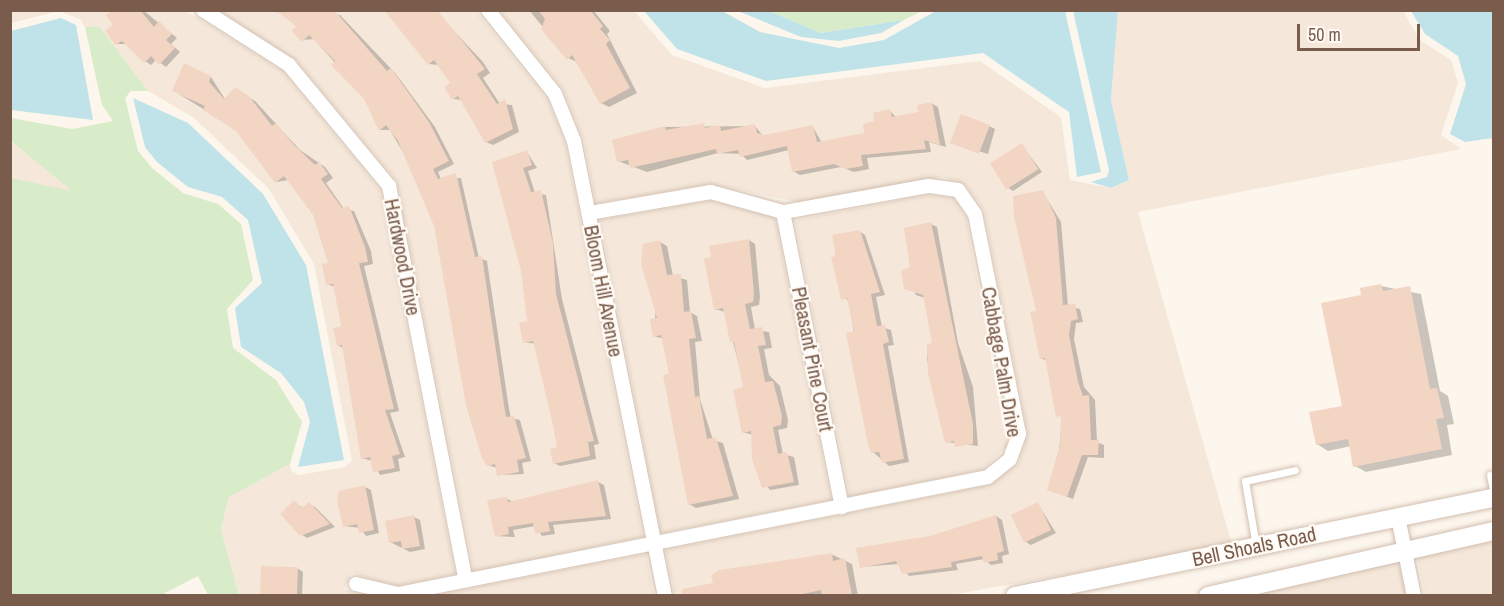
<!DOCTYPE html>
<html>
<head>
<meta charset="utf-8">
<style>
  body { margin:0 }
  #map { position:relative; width:1504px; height:606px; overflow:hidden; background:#fdf6ec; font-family:"Archivo Narrow",sans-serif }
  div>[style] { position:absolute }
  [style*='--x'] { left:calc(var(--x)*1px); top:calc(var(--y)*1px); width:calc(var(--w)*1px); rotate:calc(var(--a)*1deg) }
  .residential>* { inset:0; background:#f5e8da }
  .green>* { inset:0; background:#d8ecc9 }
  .water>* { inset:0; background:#bfe3e8 }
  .shadow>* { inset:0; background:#0003 }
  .building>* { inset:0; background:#f3d5c3; transform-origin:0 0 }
  .roads { filter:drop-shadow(0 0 2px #d1beb0) drop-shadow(0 0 2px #d1beb0) }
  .lane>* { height:7px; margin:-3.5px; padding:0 3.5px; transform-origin:3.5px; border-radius:3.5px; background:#fff }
  .street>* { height:14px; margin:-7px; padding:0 7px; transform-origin:7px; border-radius:7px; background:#fff }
  .secondary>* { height:18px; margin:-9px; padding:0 9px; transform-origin:9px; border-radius:9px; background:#fff }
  span { translate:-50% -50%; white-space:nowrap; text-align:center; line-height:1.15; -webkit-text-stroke:4.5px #fffaf3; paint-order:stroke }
  .street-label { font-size:20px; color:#7a5c4d }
  .frame { position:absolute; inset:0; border:12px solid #7a5c4d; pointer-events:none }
  .scale { position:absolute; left:1297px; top:24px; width:123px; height:27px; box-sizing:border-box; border:3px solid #7a5c4d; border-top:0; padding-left:8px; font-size:18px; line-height:21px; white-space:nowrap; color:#7a5c4d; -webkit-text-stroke:4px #fffaf3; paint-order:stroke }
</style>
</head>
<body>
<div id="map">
  <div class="residential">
    <div style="clip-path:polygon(10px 11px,186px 11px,282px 71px,380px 190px,455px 574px,398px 586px,352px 573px,344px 589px,362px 595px,239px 595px,221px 529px,229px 497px,290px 464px,291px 471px,299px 475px,345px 467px,352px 461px,314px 264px,269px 189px,194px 118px,148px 91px,100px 27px,85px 27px,80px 19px,59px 11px,11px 23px)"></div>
    <div style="clip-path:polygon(220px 11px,476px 11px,547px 99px,565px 144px,643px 537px,474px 571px,397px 181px,296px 60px)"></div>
    <div style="clip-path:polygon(500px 11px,634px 11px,672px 55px,765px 88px,980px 61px,1061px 117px,1070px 180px,1111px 188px,1129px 180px,1111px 100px,1118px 11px,1403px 11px,1420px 40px,1451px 60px,1458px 83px,1441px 135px,1461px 149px,1138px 212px,1232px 545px,950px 595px,675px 595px,665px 550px,990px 485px,1019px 463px,1028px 432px,984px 210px,965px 184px,942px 177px,802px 203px,711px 184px,596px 203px,584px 140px,563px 89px)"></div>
    <div style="clip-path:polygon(10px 141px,70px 186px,73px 192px,11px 178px)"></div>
    <div style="clip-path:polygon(929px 195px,953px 198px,966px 217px,1007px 446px,984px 469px,850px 497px,795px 220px)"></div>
    <div style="clip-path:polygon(711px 201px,775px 218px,831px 500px,661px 533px,600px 220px)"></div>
    <div style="clip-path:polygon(1493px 538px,1493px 595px,1425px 595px,1416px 552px)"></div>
    <div style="clip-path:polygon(646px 554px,654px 595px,437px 595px)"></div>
    <div style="clip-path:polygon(1398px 556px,1406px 595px,1194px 596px)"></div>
  </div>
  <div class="green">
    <div style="clip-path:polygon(769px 11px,922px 11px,904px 20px,821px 33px)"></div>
    <div style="clip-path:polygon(85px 27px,100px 27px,148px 91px,131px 91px,125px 98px,138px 151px,152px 168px,183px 193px,218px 204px,241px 224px,253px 280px,227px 309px,233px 348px,276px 380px,302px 422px,290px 464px,229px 497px,221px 529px,239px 595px,208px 595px,198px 576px,161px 595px,11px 595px,11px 178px,72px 191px,11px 141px,11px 118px,72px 129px,113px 121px,102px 105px)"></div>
  </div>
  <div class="water">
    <div style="clip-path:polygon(644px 11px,722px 11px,760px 32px,839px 48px,884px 40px,936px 11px,1065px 11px,1101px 172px,1077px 177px,1069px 112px,983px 53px,766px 81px,677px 49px)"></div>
    <div style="clip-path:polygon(738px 11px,769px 11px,821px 33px,904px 20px,881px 33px,839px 41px,801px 37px)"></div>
    <div style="clip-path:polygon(1073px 11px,1118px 11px,1111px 100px,1129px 180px,1111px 188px,1091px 182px,1107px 177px,1109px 170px)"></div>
    <div style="clip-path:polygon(1411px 11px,1493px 11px,1493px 138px,1465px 142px,1450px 134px,1466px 84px,1458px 56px,1425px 34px)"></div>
    <div style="clip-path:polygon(61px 18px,76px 25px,93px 120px,11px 110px,11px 31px)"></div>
    <div style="clip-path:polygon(133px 98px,188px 123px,263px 194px,306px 265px,344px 460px,298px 467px,310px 422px,304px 402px,281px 373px,241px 347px,235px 308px,262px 283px,248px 220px,222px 197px,188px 187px,157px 162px,145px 147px)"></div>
  </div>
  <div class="shadow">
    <div style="clip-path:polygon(116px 10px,143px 10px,177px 38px,171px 44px,180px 52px,166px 67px,156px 60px,151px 65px,145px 61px,127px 44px,116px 44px)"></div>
    <div style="clip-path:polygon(266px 10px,340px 15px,396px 74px,435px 127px,454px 164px,438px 172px,441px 179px,461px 178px,479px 258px,487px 261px,509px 409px,511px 418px,520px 420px,531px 461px,522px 463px,524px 474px,499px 475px,497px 468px,488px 465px,478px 429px,472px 426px,435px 226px,422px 185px,390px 130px,380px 130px,366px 98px,314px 39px,303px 40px,299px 26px,281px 13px)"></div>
    <div style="clip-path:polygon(434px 10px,483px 62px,490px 73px,483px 78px,500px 104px,512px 105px,519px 132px,493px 145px,486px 142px,463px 100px,453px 99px,452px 83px,439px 65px,429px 64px)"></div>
    <div style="clip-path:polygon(529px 10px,593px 10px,610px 31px,607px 34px,637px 93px,609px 107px,601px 103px,577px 62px,568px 58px)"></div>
    <div style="clip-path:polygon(211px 77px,225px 99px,235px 89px,255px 101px,300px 150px,325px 167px,333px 178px,326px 183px,344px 209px,354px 211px,371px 251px,373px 264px,364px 266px,399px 411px,390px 413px,405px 457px,398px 459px,400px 471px,380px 475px,372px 461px,362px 458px,344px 349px,338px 345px,343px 328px,335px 287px,327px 284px,330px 264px,314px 215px,289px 180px,276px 182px,237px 130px,179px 94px)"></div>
    <div style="clip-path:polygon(931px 103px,938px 107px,946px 147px,929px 142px,931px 152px,867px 158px,869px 169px,854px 172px,841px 167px,800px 175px,793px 171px,789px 150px,747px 160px,741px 154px,718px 153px,647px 172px,618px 161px,665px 127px,755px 126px,763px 136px,813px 127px,822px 143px,866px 134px,890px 111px,897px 118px,920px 113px)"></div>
    <div style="clip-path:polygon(989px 126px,995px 129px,988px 154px,955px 144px)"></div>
    <div style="clip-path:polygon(1022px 145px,1042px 172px,1013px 191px,1007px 187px)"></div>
    <div style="clip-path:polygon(527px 152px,537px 168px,528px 171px,535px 193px,546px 195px,562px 299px,599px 444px,594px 445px,596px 459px,560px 466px,554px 463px,559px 449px,536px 344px,524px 342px,529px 323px,522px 270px,494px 163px)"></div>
    <div style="clip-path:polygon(1042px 191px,1061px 222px,1068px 306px,1080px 309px,1083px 322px,1076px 323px,1074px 339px,1084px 387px,1095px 400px,1097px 442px,1104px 445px,1104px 458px,1088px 457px,1073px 499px,1055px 492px,1062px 419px,1047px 361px,1041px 358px)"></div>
    <div style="clip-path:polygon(931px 224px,937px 227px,958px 343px,973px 387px,978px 446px,947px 442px,927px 359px,928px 345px,934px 344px,925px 298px,916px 295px,903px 272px,911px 267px)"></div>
    <div style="clip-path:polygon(859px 231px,865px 235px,885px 295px,876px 297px,882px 327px,891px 330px,894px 345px,888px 346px,909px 462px,889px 466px,873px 452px,849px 302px,839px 291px,834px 236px)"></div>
    <div style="clip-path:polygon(749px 240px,755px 244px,760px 297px,759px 305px,751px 307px,755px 330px,769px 332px,772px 348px,764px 349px,769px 375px,780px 386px,788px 420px,787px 428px,778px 430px,783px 454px,794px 457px,799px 485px,770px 490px,757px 473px,753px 435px,743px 432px,745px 388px,725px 312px,715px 309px)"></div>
    <div style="clip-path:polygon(660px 242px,667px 246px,673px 276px,687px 280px,690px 312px,697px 316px,702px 341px,695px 342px,700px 399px,713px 440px,723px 443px,739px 499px,696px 508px,689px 504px,664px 339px,654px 336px)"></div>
    <div style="clip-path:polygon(1381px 286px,1421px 294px,1440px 391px,1448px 396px,1454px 424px,1447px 425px,1452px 455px,1366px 472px,1355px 466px,1351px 446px,1328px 451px,1317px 444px,1343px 407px,1363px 296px)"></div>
    <div style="clip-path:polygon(598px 482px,604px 485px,611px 519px,553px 525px,555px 534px,542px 536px,535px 526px,513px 530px,515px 537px,496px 536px,506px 498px,513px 502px)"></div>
    <div style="clip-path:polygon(365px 487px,371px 490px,379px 533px,366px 536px,360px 528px,344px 526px)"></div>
    <div style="clip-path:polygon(295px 502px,304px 509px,309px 504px,315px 507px,335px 527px,307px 538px,301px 534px)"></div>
    <div style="clip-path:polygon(1038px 504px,1056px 533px,1031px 545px,1026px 542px)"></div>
    <div style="clip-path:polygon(996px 516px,1002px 520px,1009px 554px,1002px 556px,1003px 563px,991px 565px,984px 559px,956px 564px,958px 570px,909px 576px,899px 564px,861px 567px)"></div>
    <div style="clip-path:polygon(414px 517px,420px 520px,425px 549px,410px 552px,390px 542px)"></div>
    <div style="clip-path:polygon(831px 554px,852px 564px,858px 596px,705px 596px)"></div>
    <div style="clip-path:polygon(297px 568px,303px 572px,302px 596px,262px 595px)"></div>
  </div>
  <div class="building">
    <div style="clip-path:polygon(113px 10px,140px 10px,154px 27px,159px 21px,172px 34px,166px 40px,175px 48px,159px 65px,151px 56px,144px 63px,122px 41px,115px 45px,105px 30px,113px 25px,106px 15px)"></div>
    <div style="clip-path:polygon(275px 10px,334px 10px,387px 71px,391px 68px,429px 122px,449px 161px,433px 169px,438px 179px,456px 173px,475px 257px,482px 256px,504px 405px,506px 417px,514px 416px,526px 458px,517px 460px,519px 472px,497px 476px,495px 464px,487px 466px,482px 458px,466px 405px,434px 226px,398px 141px,386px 125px,379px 131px,364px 99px,331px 65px,335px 61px,309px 35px,302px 42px,292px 31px,296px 26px)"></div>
    <div style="clip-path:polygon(384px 10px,437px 10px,485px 69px,477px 74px,497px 104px,505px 99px,513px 129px,485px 143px,458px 96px,452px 100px,444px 87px,450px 83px,434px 60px,428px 65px)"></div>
    <div style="clip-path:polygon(538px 10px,590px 10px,603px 26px,600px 29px,610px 40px,606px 44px,630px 88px,600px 104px,572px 55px,567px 60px,541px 29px,545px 19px)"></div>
    <div style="clip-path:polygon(184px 63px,211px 76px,209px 82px,224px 99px,235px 87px,249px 96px,272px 126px,276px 123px,294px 145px,315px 165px,319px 162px,328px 174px,321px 179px,342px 208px,349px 206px,365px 247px,368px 262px,359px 263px,394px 409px,385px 410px,400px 454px,392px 456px,395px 468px,373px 472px,370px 457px,361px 459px,342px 345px,337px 346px,333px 328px,341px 326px,333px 284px,326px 285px,322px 264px,328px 263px,313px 215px,284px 176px,275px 183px,236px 131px,203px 110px,205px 106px,172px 91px)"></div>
    <div style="clip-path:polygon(932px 102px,940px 145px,924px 140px,926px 149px,861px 155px,863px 166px,846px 169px,834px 164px,792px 172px,787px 146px,740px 157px,738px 150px,717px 154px,716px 149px,630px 168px,628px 160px,617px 162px,612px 140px,665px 126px,666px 130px,704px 123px,705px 128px,720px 125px,721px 131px,755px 124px,757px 133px,764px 135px,813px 125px,817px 142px,864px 133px,863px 124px,874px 121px,873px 113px,890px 109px,892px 117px,918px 112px,917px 105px)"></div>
    <div style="left:961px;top:114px;width:31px;height:31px;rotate:21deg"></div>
    <div style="left:1022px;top:143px;width:31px;height:38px;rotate:58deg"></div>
    <div style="clip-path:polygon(527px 150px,532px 165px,523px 168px,531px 192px,541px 190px,553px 243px,556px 294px,594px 441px,588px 442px,590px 456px,553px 464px,550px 449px,557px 447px,552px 421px,533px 341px,523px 343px,519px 323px,527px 321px,521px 271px,492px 162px)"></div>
    <div style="clip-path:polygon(1043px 190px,1056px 218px,1063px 305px,1075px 304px,1078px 319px,1071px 321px,1069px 335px,1078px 382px,1083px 396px,1089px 395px,1091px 440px,1099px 440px,1098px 455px,1082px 455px,1067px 497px,1047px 490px,1060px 445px,1061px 416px,1056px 417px,1045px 358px,1040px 359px,1030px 312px,1036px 311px,1014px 217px,1013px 196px)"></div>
    <div style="clip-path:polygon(931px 222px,973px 424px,973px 444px,955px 447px,954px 441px,945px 443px,928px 374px,927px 344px,932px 343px,923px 295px,904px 289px,901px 271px,910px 267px,904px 228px)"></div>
    <div style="clip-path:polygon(860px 230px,880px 292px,871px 294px,877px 326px,885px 325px,889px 342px,883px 344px,904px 459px,882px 463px,879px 452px,871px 453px,868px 445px,846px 333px,854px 331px,847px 298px,841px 300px,831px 257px,836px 256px,832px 235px)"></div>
    <div style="clip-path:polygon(749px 239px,754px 293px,753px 302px,745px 304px,750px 329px,762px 327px,766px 345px,758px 346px,763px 371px,765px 382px,773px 381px,782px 416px,781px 425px,773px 427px,778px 454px,787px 452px,794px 482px,762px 488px,752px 459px,751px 431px,742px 433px,733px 390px,743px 387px,734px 342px,730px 342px,723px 308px,714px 310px,704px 259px,711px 257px,709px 246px)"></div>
    <div style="clip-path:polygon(660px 240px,667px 275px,681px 274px,684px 312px,691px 311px,696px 338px,689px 339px,695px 397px,699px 396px,707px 439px,716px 437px,733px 496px,688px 505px,663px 375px,669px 374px,661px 335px,653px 337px,650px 319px,657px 318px,641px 264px,643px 244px)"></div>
    <div style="clip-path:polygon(1381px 284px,1383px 291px,1410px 286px,1430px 389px,1437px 388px,1444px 418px,1436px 419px,1442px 449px,1353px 467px,1348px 439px,1316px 445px,1309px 412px,1342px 406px,1321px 303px,1361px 295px,1360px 288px)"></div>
    <div style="clip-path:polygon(598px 480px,606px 516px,548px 522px,550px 531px,535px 534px,533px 523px,508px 527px,509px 534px,495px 537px,487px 500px,507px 497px,508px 502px)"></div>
    <div style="clip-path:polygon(365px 485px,374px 530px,359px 533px,357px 524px,343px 527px,337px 500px,339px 491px)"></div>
    <div style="clip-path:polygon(294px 500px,302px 508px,309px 502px,330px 524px,300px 536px,280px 514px)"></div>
    <div style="left:1038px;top:502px;width:31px;height:30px;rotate:65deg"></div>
    <div style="clip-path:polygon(414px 515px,420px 546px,402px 549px,401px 541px,389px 543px,385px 521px)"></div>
    <div style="clip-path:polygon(996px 515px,1004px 551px,997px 553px,998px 560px,984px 563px,982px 556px,951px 562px,952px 567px,902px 574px,896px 561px,860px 568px,856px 548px,930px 536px)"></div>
    <div style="clip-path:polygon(832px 553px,833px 561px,845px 558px,852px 596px,822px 596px,821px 590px,794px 596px,682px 596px,682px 589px,713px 583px,711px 575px,720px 570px)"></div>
    <div style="left:261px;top:566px;width:37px;height:30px;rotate:2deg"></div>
  </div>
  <div class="roads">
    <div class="lane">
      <div style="--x:1490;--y:475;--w:19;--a:78"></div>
      <div style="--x:1256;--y:546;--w:66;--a:-99.6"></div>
      <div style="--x:1245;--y:481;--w:51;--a:-12.4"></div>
    </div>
    <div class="street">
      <div style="--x:203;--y:10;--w:102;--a:32.6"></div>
      <div style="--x:289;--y:65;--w:157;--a:50.4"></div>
      <div style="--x:389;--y:186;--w:402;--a:79"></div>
      <div style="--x:488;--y:10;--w:107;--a:51.4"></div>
      <div style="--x:555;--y:94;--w:51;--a:68"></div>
      <div style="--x:574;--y:141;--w:464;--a:78.7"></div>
      <div style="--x:783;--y:212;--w:301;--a:78.7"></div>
      <div style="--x:1398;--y:517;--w:81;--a:78.6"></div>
      <div style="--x:356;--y:584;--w:43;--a:13.4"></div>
      <div style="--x:398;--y:594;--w:601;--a:-11.22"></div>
      <div style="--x:988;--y:477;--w:28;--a:-39"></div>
      <div style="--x:1010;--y:459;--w:27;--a:-70"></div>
      <div style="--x:1019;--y:434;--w:224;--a:-101.3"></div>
      <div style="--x:975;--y:214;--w:29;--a:-125"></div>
      <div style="--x:958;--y:190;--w:30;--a:-172"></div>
      <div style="--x:928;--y:186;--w:147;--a:169.8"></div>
      <div style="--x:783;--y:212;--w:75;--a:-164.5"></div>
      <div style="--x:711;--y:192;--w:124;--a:170.2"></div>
    </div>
    <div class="secondary">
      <div style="--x:1015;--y:596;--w:489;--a:-11.6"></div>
      <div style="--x:1208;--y:596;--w:293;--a:-12.8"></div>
    </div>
  </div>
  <div class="street-label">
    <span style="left:403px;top:257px;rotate:79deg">Hardwood Drive</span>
    <span style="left:604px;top:291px;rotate:79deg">Bloom Hill Avenue</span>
    <span style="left:813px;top:359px;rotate:79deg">Pleasant Pine Court</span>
    <span style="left:1002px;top:362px;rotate:80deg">Cabbage Palm Drive</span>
    <span style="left:1254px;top:546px;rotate:-12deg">Bell Shoals Road</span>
  </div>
  <div class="frame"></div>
  <div class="scale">50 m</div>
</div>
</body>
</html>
